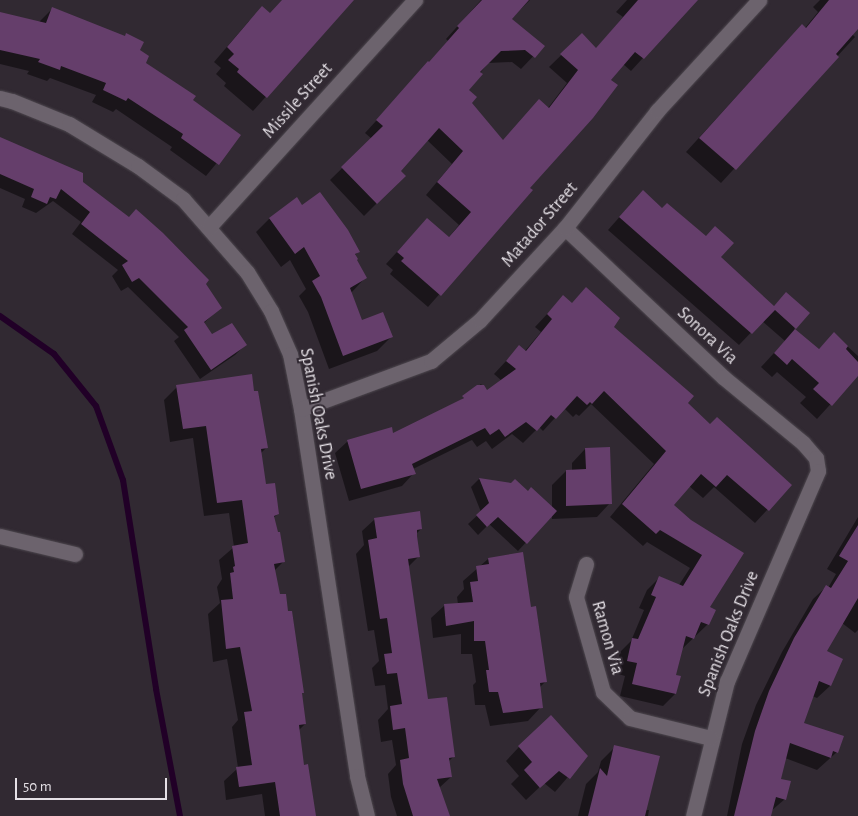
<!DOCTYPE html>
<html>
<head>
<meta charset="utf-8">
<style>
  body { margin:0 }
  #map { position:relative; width:858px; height:816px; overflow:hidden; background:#312932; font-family:"Alegreya Sans",sans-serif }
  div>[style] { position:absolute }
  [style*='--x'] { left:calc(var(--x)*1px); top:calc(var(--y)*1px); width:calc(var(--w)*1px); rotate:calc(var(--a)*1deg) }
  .shadow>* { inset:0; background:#0007 }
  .stream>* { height:6px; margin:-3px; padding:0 3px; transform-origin:3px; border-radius:3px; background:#210027 }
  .building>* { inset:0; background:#653e6b }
  .roads { filter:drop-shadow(0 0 1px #4e484f) drop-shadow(0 0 1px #4e484f) }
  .street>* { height:15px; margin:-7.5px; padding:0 7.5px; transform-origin:7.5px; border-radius:7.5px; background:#6c636d }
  span { translate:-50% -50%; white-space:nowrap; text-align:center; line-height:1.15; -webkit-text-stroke:4px #312932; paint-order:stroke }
  .street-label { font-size:18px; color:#e5e0e6 }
  .scale { position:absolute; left:15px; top:778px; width:152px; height:22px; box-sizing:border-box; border:2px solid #e5e0e6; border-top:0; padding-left:6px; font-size:15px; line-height:18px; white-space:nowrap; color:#e5e0e6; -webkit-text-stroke:4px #312932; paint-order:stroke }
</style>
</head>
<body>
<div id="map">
  <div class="shadow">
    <div style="clip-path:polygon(285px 0,352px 0,253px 111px,224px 86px,226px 83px,216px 74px,221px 68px,214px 62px,249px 21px,270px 15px)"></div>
    <div style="clip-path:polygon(481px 0,530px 0,511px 19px,543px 46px,521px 69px,512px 62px,488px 63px,467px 90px,470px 103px,502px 141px,548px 108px,567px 83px,549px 67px,582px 35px,596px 49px,623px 17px,616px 12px,627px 0,696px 0,631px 71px,623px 64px,528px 188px,531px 191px,428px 307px,390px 274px,393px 270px,386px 264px,427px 219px,448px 238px,459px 225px,426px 195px,452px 164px,427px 140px,400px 171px,392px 188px,364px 216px,330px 180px,372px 139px,365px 133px,429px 63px,448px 41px,446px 39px)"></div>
    <div style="clip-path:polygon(820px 0,858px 0,858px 28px,852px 34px,855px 37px,721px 183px,686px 152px,788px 40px,805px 28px,818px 12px,813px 7px)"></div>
    <div style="clip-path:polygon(52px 9px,138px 51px,144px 63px,239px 136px,206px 176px,170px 150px,172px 147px,116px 109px,113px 112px,92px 102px,96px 95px,50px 78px,47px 81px,27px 74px,29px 71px,0 64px,0 13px,39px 22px)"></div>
    <div style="clip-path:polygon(0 140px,82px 182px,204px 284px,220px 308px,204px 323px,212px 336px,245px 345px,235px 355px,200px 379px,174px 341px,179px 337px,128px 287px,121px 291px,112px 276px,118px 270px,72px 234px,81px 222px,53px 201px,36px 213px,22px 207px,25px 199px,0 188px)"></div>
    <div style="clip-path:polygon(297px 199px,302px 206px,358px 252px,355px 255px,355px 260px,365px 278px,351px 293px,361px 322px,391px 337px,377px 351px,329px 369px,308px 312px,299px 296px,306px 289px,290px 260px,281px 267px,256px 232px,269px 219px)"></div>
    <div style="clip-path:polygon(631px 204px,719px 258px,773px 307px,786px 294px,808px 313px,794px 329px,818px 350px,834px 334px,858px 356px,858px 374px,817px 419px,800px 403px,806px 397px,777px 372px,772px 377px,761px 367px,785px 341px,762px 321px,739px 345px,608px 230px)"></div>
    <div style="clip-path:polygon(563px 297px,571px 304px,613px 327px,710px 426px,790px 485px,755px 523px,714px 487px,703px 498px,689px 486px,673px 505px,690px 521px,742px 553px,708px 608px,708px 624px,681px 650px,674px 676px,675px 694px,663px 706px,620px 696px,625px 676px,615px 673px,620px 652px,631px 641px,644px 610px,639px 608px,647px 590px,660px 577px,679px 585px,690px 568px,647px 542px,643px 546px,610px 517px,654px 464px,591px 404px,579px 416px,576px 414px,573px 417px,564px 408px,543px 431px,539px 427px,523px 443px,512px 434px,492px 449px,486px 441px,477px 447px,472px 440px,413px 469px,414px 473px,402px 486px,349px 501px,335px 453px,348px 441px,392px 435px,457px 403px,481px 384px,487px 392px,502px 381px,494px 374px,519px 347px,524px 352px,541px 332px,535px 327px)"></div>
    <div style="clip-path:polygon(177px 387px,266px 448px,260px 454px,265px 486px,278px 514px,273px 518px,284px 561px,274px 571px,303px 692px,301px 694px,305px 724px,298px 731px,303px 767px,315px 816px,265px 816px,262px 794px,226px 800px,224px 781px,238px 768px,232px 727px,238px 720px,227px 659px,213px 662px,208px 614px,220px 603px,217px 587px,222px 579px,219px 560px,234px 547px,229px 513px,204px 516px,193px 438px,170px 442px,164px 400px)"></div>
    <div style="clip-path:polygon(585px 449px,610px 503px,597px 517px,552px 519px,552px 514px,518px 551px,489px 524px,478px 535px,468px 524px,481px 512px,471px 487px,479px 479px,510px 485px,528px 492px,552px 509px,552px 485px,566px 471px,572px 471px,572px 463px)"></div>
    <div style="clip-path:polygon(858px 517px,858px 630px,855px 633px,842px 623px,825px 652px,842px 659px,830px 686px,817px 698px,812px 696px,802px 724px,837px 752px,817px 770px,785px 758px,780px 780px,785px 799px,771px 811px,770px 816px,727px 816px,742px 744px,756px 705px,782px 652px,813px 599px,826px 587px,828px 588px,836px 574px,827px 569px)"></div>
    <div style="clip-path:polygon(375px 519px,421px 529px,416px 534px,419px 556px,408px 567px,427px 701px,454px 756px,448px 762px,451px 777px,439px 788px,448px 816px,397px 816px,391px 797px,388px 774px,396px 765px,392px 740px,381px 742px,378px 720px,388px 709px,385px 685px,375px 686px,372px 668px,379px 661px,374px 630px,368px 631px,356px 554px,364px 545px,362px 531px)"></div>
    <div style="clip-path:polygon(488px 559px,530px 609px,546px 681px,539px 688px,541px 707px,528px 721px,490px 726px,485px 705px,475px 705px,473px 685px,476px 682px,472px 654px,461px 654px,461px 634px,433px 638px,431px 618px,445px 605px,458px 604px,457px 597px,464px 589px,463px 581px)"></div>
    <div style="clip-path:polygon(519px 747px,586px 756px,555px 792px,544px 783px,526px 800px,511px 784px,519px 776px,506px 761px)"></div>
    <div style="clip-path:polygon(615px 747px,646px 810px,649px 810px,648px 816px,578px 816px,586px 784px,598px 772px,601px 761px)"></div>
  </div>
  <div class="stream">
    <div style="--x:0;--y:316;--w:66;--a:35.1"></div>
    <div style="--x:54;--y:354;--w:67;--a:51.1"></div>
    <div style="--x:96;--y:406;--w:79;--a:70"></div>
    <div style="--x:123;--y:480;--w:212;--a:81"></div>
    <div style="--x:156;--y:689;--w:129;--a:79.3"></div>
  </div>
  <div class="building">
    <div style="clip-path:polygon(282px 0,354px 0,267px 98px,237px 72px,239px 69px,228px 60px,234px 54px,227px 47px,262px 6px,270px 13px)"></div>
    <div style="clip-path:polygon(482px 0,529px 0,512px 19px,545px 46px,535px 58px,525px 50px,501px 51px,480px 72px,483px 74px,469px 90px,477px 97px,472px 103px,503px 140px,539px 99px,549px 108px,578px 70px,560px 54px,582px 33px,596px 48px,638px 0,698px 0,644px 59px,635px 52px,611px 80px,618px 85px,593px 118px,530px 188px,533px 190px,441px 296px,401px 261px,404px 258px,397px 252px,427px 218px,449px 237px,471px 212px,437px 182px,463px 151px,439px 128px,401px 171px,406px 176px,377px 204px,341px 167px,383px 126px,376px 120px,428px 61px,429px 62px,459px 28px,457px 26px)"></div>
    <div style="clip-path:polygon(829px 0,858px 0,858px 29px,836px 54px,839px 57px,736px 170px,699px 138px,802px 24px,806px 28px)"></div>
    <div style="clip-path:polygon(52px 7px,125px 36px,126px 33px,144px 42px,140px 50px,149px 56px,146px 63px,196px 96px,193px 100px,241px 135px,219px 165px,181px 138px,183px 134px,128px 98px,126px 101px,103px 90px,106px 83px,61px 66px,60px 70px,38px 62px,40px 59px,0 50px,0 12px,46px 23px)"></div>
    <div style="clip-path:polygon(0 137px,83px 173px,83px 182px,129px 217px,136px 209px,163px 233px,209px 280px,206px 284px,222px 308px,204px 322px,212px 334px,232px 323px,247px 345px,211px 370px,184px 330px,188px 327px,139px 278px,132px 282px,122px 265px,128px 261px,81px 224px,90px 212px,61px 189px,56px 199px,50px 197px,47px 204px,31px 197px,34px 189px,0 174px)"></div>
    <div style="clip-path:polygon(643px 190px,662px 208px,667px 203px,706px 236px,715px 226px,734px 243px,721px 257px,774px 306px,786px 292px,810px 313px,796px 329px,775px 310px,752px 334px,619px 217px)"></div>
    <div style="clip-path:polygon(320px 192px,348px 230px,360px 252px,355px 254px,358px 259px,357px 260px,367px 278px,350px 288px,362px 320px,383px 312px,393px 337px,343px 356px,321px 297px,312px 281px,320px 276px,304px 247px,295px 254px,269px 218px,297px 197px,302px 205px)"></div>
    <div style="clip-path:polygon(586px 287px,620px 318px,614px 327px,694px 396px,688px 403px,710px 424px,717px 417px,792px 485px,769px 511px,727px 475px,716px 487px,701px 474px,674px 505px,691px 520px,744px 553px,710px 607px,716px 610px,709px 625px,701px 622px,694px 639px,686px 636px,676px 675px,681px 676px,676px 694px,632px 684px,637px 663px,627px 661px,632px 638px,638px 639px,656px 597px,651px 595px,659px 576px,683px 586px,702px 555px,660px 530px,656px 534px,622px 504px,666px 451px,604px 391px,592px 404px,590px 402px,587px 405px,577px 396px,556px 419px,551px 415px,537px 431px,526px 422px,505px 437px,499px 429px,490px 435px,485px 428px,412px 464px,416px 474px,361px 489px,347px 440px,392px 427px,393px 433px,464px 398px,462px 396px,477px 385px,484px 385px,487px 390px,516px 369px,506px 361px,519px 345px,526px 351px,552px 319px,547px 314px,563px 295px,572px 303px)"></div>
    <div style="clip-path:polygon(795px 329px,819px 349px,834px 332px,848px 346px,846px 349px,858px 362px,858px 376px,832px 406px,813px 389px,819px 383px,792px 359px,787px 365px,774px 353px)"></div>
    <div style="clip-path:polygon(252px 374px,254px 391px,258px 391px,268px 448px,261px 449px,266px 484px,275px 483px,279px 514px,274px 516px,278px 532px,280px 532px,285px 562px,274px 564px,280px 594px,286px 594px,288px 611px,292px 611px,304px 693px,302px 693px,306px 724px,299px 725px,304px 765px,308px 764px,316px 816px,280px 816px,275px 782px,239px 787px,236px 767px,252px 765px,244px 712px,252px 711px,240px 647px,226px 649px,221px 600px,233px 599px,230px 573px,234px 572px,233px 567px,235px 566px,232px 546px,248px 543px,242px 500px,217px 503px,206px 426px,183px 429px,176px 385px)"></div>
    <div style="clip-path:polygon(610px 447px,612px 504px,566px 506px,566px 470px,586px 469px,585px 448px)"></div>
    <div style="clip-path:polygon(479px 478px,511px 483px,515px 479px,528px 491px,531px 487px,557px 511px,527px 544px,498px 517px,487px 527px,476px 515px,489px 503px)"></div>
    <div style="clip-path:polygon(420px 511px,422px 529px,417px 530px,417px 536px,420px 557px,408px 559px,428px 699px,447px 697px,455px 757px,449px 758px,452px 777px,437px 779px,450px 816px,413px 816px,403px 784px,400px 760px,409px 758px,405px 728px,393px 730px,390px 706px,402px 704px,397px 673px,387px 674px,384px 654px,392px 653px,387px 618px,380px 619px,368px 540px,377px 538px,374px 518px)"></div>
    <div style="clip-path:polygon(858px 525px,858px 598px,827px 651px,843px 659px,831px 686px,819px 681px,804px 723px,844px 736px,838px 753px,833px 751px,831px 758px,790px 743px,781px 779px,791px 781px,786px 800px,776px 797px,771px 816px,734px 816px,755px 731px,769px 691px,794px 638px,826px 585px,831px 588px,848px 561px,839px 556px)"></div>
    <div style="clip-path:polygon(523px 552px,531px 607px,536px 606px,547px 682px,540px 683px,543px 708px,503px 713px,498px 692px,489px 692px,486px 670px,489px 670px,485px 641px,474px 641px,474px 621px,446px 626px,444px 604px,473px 602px,470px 582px,478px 581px,476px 566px,489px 564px,488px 558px)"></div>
    <div style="clip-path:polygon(551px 715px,588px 756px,570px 779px,559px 771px,540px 788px,524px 770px,532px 762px,518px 746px)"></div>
    <div style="clip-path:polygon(614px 745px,660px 756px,645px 816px,588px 816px,600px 768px,607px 776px)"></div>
  </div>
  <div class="roads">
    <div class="street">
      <div style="--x:0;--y:98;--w:12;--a:14"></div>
      <div style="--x:12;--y:101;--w:61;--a:22"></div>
      <div style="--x:69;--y:124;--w:81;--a:31.3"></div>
      <div style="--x:138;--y:166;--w:56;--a:36.3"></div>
      <div style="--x:183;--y:199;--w:97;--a:48.8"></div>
      <div style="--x:247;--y:272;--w:46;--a:58.4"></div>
      <div style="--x:271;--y:311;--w:47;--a:66.2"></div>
      <div style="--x:290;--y:354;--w:56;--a:78.7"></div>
      <div style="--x:301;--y:409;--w:371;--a:81.3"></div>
      <div style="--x:357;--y:776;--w:41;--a:76"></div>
      <div style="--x:209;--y:227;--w:307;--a:-47.8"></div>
      <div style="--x:565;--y:228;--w:217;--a:43.3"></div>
      <div style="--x:723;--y:377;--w:104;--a:39.5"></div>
      <div style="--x:803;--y:443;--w:20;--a:49"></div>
      <div style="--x:816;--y:458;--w:13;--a:81"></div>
      <div style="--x:818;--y:471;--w:229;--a:113.4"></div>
      <div style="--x:727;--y:681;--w:139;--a:104.1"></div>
      <div style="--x:301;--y:409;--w:139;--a:-20.3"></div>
      <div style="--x:431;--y:361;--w:64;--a:-39.9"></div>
      <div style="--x:480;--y:320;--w:125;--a:-47.3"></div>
      <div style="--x:565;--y:228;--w:149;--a:-51.8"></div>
      <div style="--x:657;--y:111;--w:151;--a:-47.4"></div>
      <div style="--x:0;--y:536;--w:77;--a:13.5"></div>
      <div style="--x:586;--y:564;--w:34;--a:107"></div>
      <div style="--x:576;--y:597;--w:99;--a:74.1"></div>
      <div style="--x:603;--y:692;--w:37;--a:44"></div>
      <div style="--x:630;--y:718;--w:83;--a:13.9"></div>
    </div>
  </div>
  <div class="street-label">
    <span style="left:298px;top:101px;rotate:-48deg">Missile Street</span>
    <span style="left:540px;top:225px;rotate:-49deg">Matador Street</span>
    <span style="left:707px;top:336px;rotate:43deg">Sonora Via</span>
    <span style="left:318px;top:414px;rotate:79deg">Spanish Oaks Drive</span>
    <span style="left:729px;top:634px;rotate:-68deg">Spanish Oaks Drive</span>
    <span style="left:607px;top:638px;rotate:74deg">Ramon Via</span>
  </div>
  <div class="scale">50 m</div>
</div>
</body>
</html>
